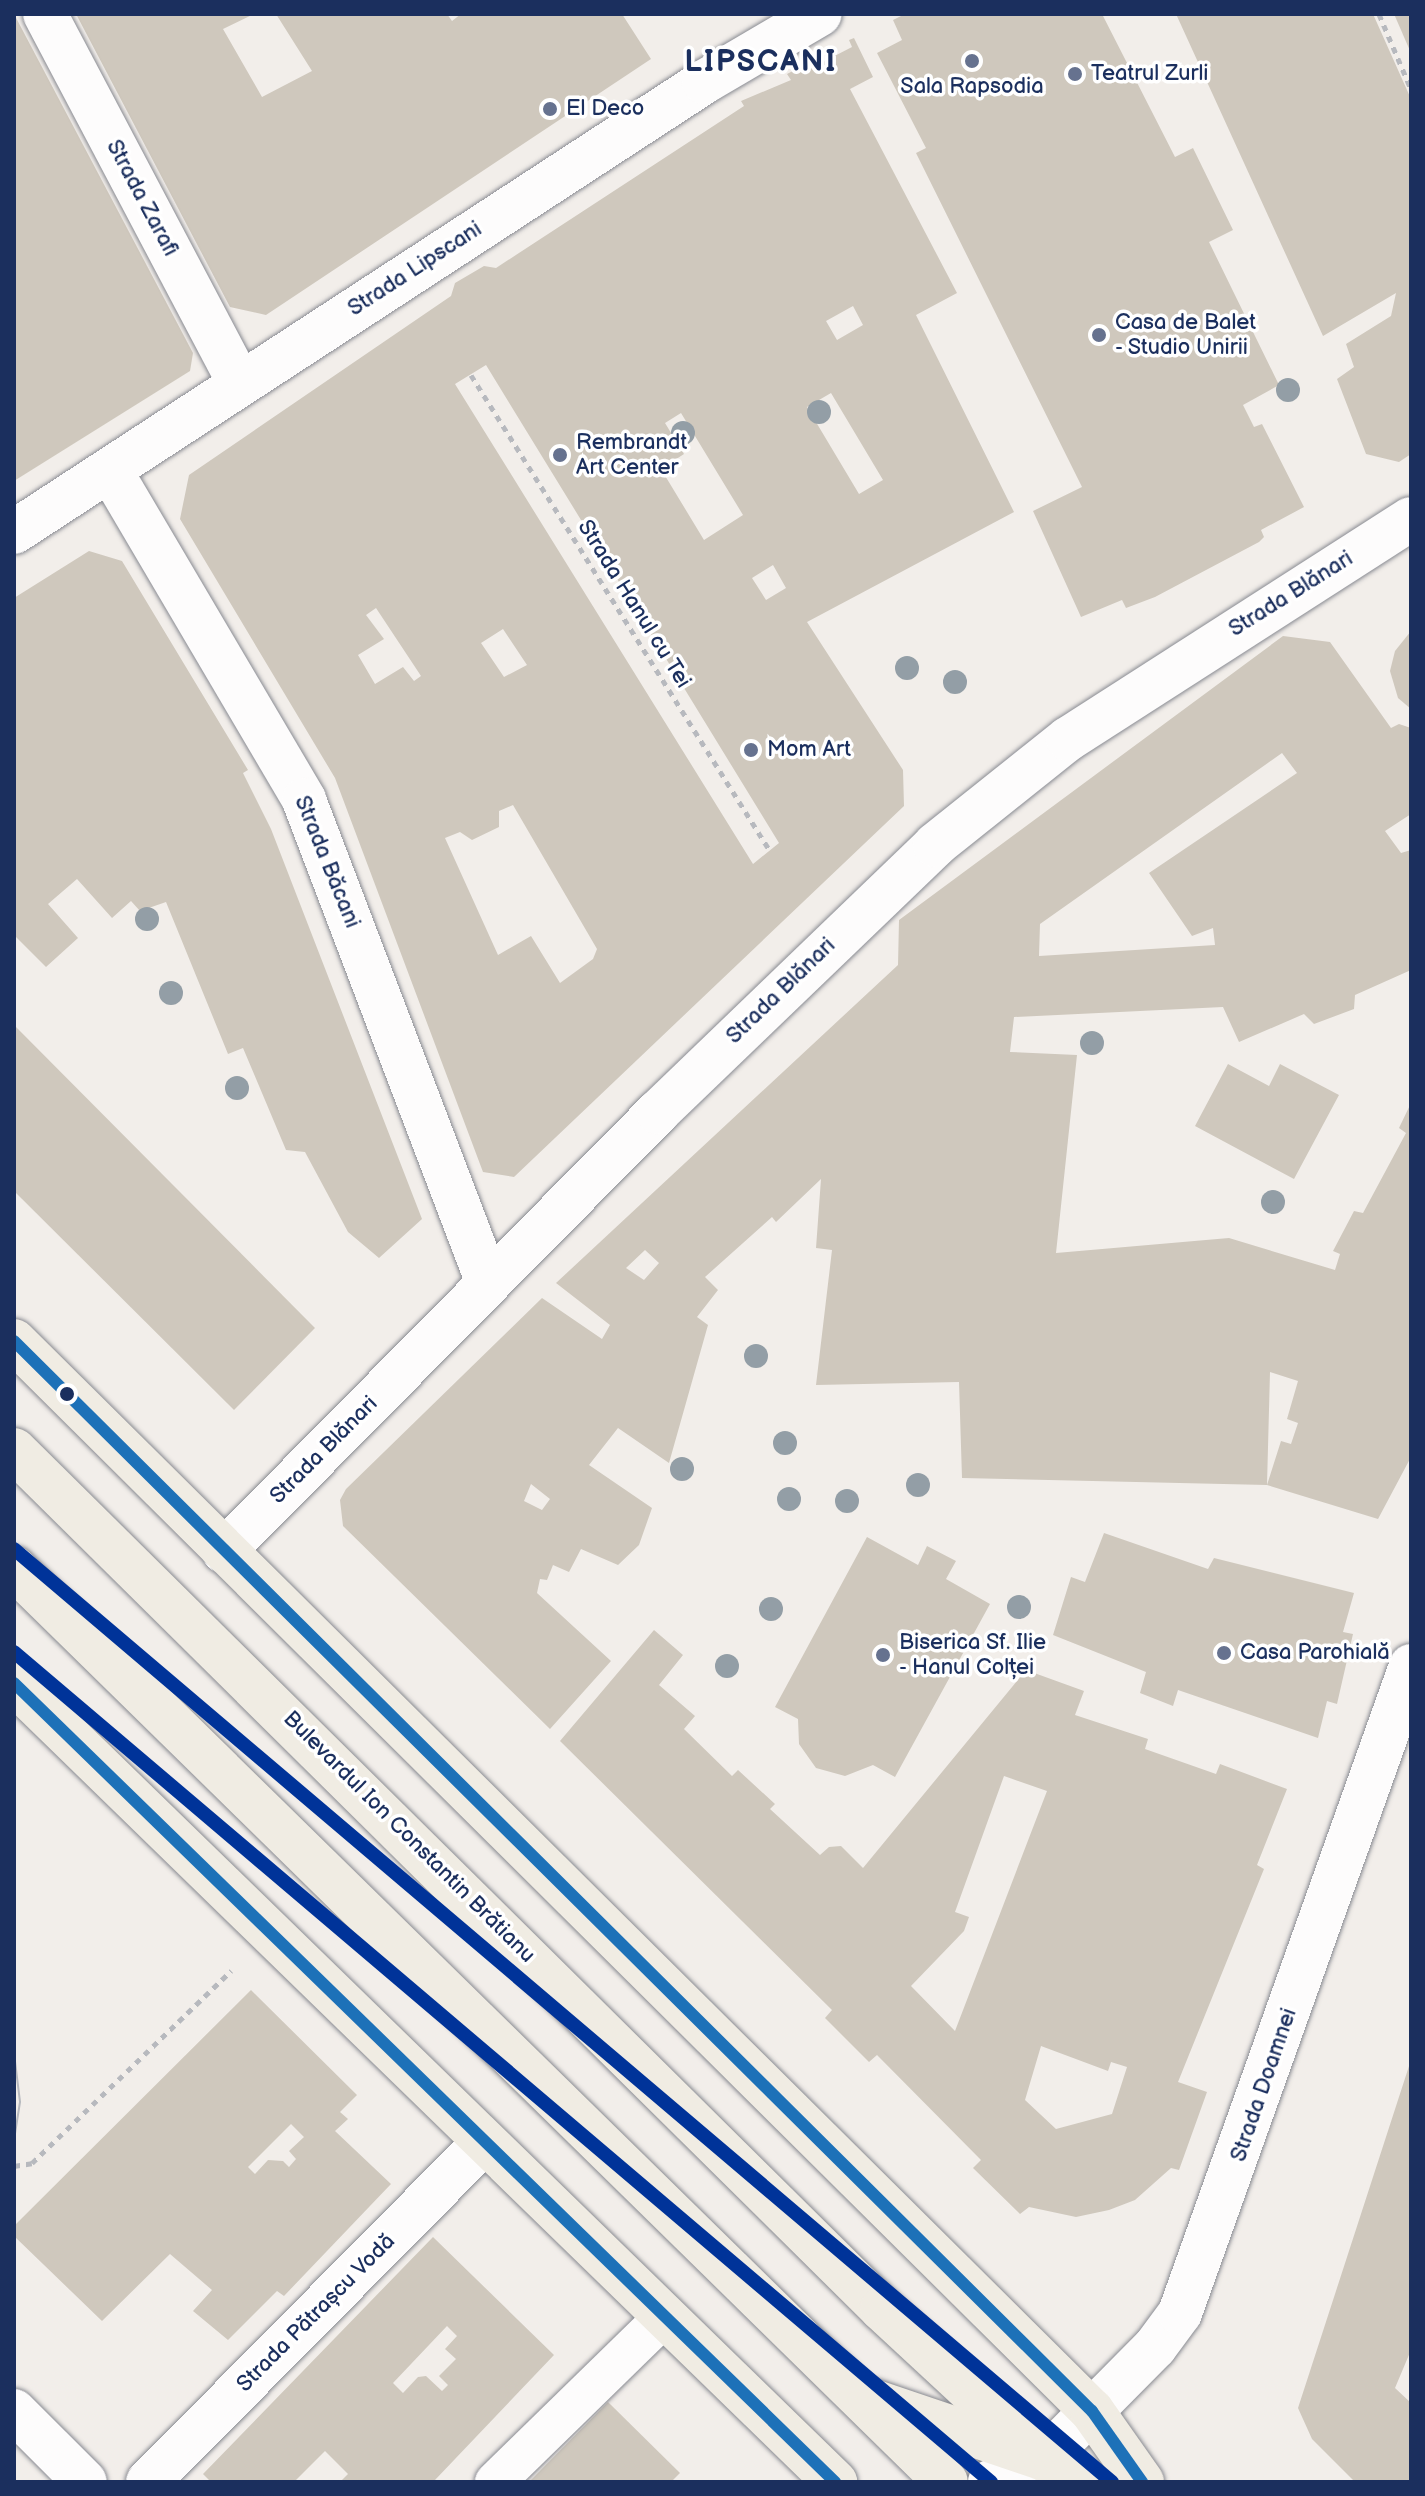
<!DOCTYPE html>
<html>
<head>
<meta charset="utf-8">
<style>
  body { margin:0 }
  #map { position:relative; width:1425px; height:2496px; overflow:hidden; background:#f2eeea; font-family:"Balsamiq Sans",sans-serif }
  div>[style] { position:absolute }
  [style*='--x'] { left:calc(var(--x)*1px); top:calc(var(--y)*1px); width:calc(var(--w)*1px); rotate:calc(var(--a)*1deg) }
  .building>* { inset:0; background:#cfc8bd }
  .path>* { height:5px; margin-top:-2.5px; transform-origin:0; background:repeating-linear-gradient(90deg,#b7b9be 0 6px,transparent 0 12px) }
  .roads { filter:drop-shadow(0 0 2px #888a91) drop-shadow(0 0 2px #888a91) }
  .lane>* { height:40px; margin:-20px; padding:0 20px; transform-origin:20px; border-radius:20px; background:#fdfcfc }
  .street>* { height:44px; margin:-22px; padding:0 22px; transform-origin:22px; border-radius:22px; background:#fdfcfc }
  .primary>* { height:44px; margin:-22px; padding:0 22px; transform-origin:22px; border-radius:22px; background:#f0ece3 }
  .tram>* { height:2px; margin:-1px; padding:0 1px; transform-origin:1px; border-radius:1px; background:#b7b9be }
  .bus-1>* { height:12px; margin:-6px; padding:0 6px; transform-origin:6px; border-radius:6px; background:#1d71b8 }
  .metro-1>* { height:14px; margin:-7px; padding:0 7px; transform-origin:7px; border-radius:7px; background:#039 }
  .trees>* { width:24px; height:24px; margin:-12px; border-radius:50%; background:#939ea6 }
  .dots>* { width:22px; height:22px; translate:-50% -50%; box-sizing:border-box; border:4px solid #fff; border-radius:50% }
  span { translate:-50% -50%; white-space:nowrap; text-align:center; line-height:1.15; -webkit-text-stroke:7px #fff; paint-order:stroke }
  .poi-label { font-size:22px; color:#1b2f5e }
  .left { translate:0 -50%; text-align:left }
  .street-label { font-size:22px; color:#1b2f5e }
  .district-label { font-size:30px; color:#1b2f5e; font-weight:700; letter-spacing:2px }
  .frame { position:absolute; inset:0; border:16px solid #1b2f5e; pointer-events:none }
</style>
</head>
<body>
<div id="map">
  <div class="building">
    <div style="clip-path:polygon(14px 14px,193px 353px,190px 371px,14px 481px)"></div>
    <div style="clip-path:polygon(76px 14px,254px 14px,223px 29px,262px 97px,312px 71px,276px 14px,447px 14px,452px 21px,461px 14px,622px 14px,651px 59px,266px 315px,230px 307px)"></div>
    <div style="clip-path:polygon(905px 14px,1102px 14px,1175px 157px,1193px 148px,1233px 230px,1209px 242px,1279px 385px,1243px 405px,1254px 427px,1262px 424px,1304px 507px,1261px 530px,1264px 537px,1259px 542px,1155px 597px,1126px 608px,1122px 600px,1081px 617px,1033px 511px,1082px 487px,916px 153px,926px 148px,877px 53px,902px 40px,893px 20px)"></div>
    <div style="clip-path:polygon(1176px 14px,1373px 14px,1411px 99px,1411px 454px,1399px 462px,1366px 454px,1337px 379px,1354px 367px,1346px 344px,1391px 316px,1396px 293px,1323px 336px)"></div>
    <div style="clip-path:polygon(1394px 14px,1411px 14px,1411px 53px)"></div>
    <div style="clip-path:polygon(evenodd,854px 38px,873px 77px,850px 89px,957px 293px,916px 315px,1014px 512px,807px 622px,903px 770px,904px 806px,514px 1177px,483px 1172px,335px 778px,180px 519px,189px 475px,451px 296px,455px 283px,484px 266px,496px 268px,744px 106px,741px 101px,791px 80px,787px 74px,816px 59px,819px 64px,852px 47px,849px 40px,854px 38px,853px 306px,863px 325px,837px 340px,826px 321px,853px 306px,854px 38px,486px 365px,779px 843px,753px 864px,455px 384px,486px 365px,854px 38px,831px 393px,883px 480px,859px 494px,807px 407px,831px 393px,854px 38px,681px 413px,743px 515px,704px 540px,661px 469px,684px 454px,665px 423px,681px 413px,854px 38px,773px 565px,786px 588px,766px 600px,752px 578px,773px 565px,854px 38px,376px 608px,421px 676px,414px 681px,403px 667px,375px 684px,358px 655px,384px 639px,366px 615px,376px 608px,854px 38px,503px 629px,527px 665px,504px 677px,481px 643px,503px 629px,854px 38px,513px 805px,597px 949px,593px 959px,560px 983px,531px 936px,498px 955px,445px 838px,460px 832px,472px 840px,499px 827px,499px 811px,513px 805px)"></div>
    <div style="clip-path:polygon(89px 551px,122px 561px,248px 770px,243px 773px,271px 829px,422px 1219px,379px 1258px,348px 1232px,305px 1152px,286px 1150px,243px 1048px,228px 1054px,166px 902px,140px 911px,131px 901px,112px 918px,77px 879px,48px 904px,78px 938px,46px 967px,14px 935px,14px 598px)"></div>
    <div style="clip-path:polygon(1411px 631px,1411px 709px,1398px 698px,1390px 671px,1395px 651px)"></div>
    <div style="clip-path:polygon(evenodd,1283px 636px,1330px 642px,1391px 728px,1399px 724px,1411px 728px,1411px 814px,1385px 831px,1401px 853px,1411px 850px,1411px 970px,1355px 995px,1354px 1009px,1314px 1024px,1304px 1014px,1239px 1042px,1223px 1007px,1014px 1017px,1010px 1052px,1077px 1055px,1056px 1253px,1229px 1238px,1335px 1270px,1340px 1254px,1333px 1251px,1354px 1211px,1363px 1213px,1406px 1133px,1399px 1128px,1411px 1103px,1411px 1457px,1378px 1519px,1267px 1485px,1281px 1441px,1291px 1444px,1298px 1423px,1287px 1419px,1298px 1381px,1270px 1372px,1267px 1485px,962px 1478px,959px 1382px,816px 1385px,832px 1250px,816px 1248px,821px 1179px,776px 1222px,772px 1217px,705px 1277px,718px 1290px,697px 1317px,708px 1325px,669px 1463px,618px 1428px,589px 1465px,652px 1508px,639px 1545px,618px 1565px,581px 1549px,569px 1572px,553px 1565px,547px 1580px,540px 1579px,537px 1593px,611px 1661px,550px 1729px,343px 1526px,340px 1500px,346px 1489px,542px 1298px,602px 1339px,610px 1325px,556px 1283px,898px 965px,899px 920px,1283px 636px,1282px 753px,1297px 773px,1149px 873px,1192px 936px,1213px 928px,1215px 945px,1039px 956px,1040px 924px,1282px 753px,1283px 636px,645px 1250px,659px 1263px,644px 1280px,626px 1268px,645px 1250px,1283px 636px,531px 1484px,550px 1499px,542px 1510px,524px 1501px,531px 1484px)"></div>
    <div style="clip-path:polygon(14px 1025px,315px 1328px,234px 1410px,14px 1191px)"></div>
    <div style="clip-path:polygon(1228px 1064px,1269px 1086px,1280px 1064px,1339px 1095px,1294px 1179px,1195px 1126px)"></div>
    <div style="clip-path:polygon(1104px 1533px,1208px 1569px,1214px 1558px,1354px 1593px,1343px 1632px,1353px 1634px,1337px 1704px,1327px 1701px,1318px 1738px,1178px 1690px,1173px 1706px,1140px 1693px,1146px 1672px,1053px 1635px,1071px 1577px,1085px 1582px)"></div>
    <div style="clip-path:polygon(867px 1537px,918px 1565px,927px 1546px,956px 1561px,946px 1579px,990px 1604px,895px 1777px,873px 1765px,845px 1776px,816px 1768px,799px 1744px,798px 1719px,775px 1707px)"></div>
    <div style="clip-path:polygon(evenodd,654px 1630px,683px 1655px,659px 1685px,695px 1716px,684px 1729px,732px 1776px,738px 1770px,775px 1804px,770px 1809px,820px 1855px,829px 1847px,841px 1846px,863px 1868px,1026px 1670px,1084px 1691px,1075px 1715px,1148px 1739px,1145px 1749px,1216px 1774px,1220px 1764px,1287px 1789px,1257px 1865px,1264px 1869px,1178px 2082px,1207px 2092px,1179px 2170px,1171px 2168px,1135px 2200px,1109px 2210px,1076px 2217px,1029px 2207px,1020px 2214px,973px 2168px,981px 2160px,877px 2055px,869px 2062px,825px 2018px,832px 2010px,560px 1741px,654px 1630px,1004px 1776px,1047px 1791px,955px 2031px,911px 1986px,964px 1931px,969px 1917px,955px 1912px,1004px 1776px,654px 1630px,1041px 2046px,1108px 2071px,1111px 2062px,1127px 2067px,1112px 2114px,1056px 2129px,1025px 2100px,1041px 2046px)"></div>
    <div style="clip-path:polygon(evenodd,251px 1990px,357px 2095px,340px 2112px,348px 2119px,335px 2131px,391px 2184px,284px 2296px,277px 2291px,228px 2340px,193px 2311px,212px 2290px,170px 2254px,102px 2321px,14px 2236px,14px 2226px,251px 1990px,291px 2124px,304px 2137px,289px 2151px,296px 2159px,289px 2167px,283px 2161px,268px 2160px,255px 2174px,248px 2167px,291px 2124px)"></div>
    <div style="clip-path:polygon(1410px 2063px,1411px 2350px,1395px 2388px,1411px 2403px,1411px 2482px,1355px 2482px,1312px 2439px,1298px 2408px)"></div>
    <div style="clip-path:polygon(evenodd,433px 2237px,554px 2355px,435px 2480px,340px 2482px,348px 2474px,325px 2451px,294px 2482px,211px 2482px,203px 2474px,433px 2237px,447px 2326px,457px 2336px,445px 2349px,456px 2359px,439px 2376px,448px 2385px,442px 2391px,426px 2376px,418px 2377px,403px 2393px,393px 2383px,447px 2326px)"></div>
    <div style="clip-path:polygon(608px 2402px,680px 2473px,671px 2482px,529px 2482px)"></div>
  </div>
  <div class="path">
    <div style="--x:1379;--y:14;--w:82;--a:66.9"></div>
    <div style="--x:471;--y:375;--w:562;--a:57.86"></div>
    <div style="--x:14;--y:2166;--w:18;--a:-9"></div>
    <div style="--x:32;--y:2163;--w:277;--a:-44"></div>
  </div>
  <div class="roads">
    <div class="lane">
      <div style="--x:495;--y:2482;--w:233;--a:-44.3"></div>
    </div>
    <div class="street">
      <div style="--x:45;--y:14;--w:416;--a:62.2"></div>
      <div style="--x:110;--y:470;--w:383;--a:59.5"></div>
      <div style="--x:304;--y:800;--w:517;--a:69.15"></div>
      <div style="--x:14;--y:532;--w:824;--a:-33.11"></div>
      <div style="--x:704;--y:82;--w:134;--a:-30.4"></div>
      <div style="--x:224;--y:1551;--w:617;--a:-45.33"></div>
      <div style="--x:658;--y:1112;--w:385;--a:-43.9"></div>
      <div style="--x:935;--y:845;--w:170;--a:-38.6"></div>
      <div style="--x:1068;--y:739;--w:407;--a:-32.7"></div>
      <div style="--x:14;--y:2411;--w:100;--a:45"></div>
      <div style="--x:148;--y:2482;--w:476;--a:-45.3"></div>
      <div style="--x:990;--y:2482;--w:59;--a:-23.1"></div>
      <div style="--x:1044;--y:2459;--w:158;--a:-45.3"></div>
      <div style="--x:1155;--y:2347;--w:42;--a:-53.7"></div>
      <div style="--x:1180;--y:2313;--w:687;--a:-70.35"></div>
    </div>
    <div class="primary">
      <div style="--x:14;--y:1341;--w:1519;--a:44.79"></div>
      <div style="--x:1092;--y:2411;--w:87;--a:54.8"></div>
      <div style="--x:14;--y:1450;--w:1221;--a:44.7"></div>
      <div style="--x:882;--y:2309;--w:221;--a:42.8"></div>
      <div style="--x:14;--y:1568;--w:1305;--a:44.44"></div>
      <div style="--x:14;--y:1683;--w:1146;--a:44.22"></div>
      <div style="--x:870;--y:2400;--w:184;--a:18.7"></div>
      <div style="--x:1044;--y:2459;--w:46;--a:29.9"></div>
    </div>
  </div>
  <div class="tram">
    <div style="--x:14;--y:2053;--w:49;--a:83"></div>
    <div style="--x:20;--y:2102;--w:38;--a:99"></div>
  </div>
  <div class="bus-1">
    <div style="--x:14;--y:1341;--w:1519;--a:44.79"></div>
    <div style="--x:1092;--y:2411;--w:87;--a:54.8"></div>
    <div style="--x:14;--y:1683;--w:1146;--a:44.22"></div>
  </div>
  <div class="metro-1">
    <div style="--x:14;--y:1549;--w:1441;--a:40.36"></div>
    <div style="--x:14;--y:1652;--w:1282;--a:40.35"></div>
  </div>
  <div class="trees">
    <div style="left:1288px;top:390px"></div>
    <div style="left:819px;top:412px"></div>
    <div style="left:683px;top:433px"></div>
    <div style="left:907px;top:668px"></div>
    <div style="left:955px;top:682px"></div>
    <div style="left:147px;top:919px"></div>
    <div style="left:171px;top:993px"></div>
    <div style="left:1092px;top:1043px"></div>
    <div style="left:237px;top:1088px"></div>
    <div style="left:1273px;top:1202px"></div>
    <div style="left:756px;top:1356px"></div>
    <div style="left:785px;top:1443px"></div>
    <div style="left:682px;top:1469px"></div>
    <div style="left:918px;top:1485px"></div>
    <div style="left:789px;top:1499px"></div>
    <div style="left:847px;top:1501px"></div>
    <div style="left:1019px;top:1607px"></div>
    <div style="left:771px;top:1609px"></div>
    <div style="left:727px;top:1666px"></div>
  </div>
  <div class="dots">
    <div style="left:972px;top:61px;background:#66728f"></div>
    <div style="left:1075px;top:74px;background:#66728f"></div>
    <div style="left:550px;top:109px;background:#66728f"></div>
    <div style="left:1099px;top:335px;background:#66728f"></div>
    <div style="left:560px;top:455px;background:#66728f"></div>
    <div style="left:751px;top:750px;background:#66728f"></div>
    <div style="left:67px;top:1394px;background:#1b2f5e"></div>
    <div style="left:1224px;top:1653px;background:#66728f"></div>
    <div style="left:883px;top:1655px;background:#66728f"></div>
  </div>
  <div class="poi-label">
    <span class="left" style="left:1091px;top:74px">Teatrul Zurli</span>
    <span style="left:972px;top:87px">Sala Rapsodia</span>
    <span class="left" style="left:566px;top:109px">El Deco</span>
    <span class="left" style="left:1115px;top:335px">Casa de Balet<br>- Studio Unirii</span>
    <span class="left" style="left:576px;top:455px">Rembrandt<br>Art Center</span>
    <span class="left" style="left:767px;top:750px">Mom Art</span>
    <span class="left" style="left:899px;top:1655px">Biserica Sf. Ilie<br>- Hanul Colței</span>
    <span class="left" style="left:1240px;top:1653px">Casa Parohială</span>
  </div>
  <div class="street-label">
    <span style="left:142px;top:198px;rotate:62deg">Strada Zarafi</span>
    <span style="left:415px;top:269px;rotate:-33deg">Strada Lipscani</span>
    <span style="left:1291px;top:594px;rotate:-32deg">Strada Blănari</span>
    <span style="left:634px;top:604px;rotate:58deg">Strada Hanul cu Tei</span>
    <span style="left:327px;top:862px;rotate:68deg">Strada Băcani</span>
    <span style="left:781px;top:991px;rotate:-44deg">Strada Blănari</span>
    <span style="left:324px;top:1450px;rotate:-45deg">Strada Blănari</span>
    <span style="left:409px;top:1837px;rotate:45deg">Bulevardul Ion Constantin Brătianu</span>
    <span style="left:1264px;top:2085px;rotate:-71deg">Strada Doamnei</span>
    <span style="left:316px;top:2313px;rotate:-45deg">Strada Pătrașcu Vodă</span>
  </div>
  <div class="district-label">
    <span style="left:761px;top:62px">LIPSCANI</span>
  </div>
  <div class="frame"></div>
</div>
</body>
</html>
